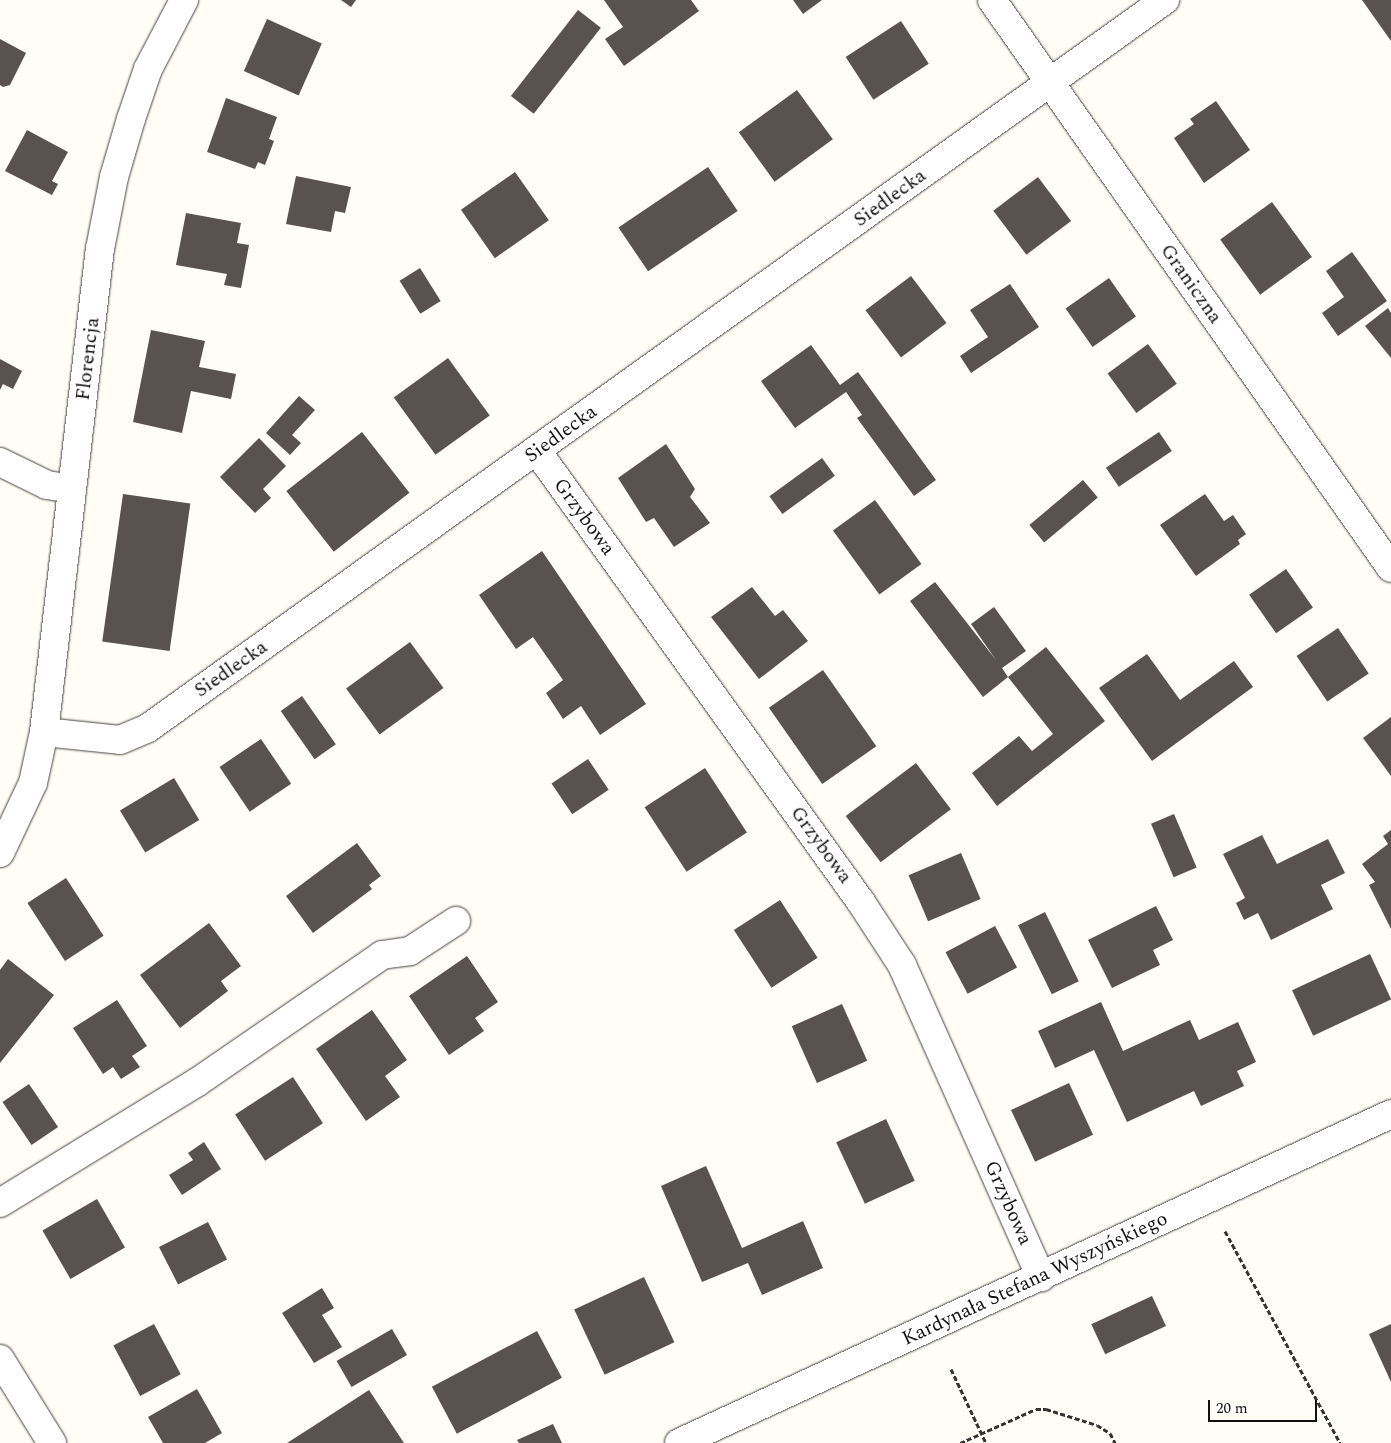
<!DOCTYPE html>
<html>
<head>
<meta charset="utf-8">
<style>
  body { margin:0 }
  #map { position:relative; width:1391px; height:1443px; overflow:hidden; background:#fffdf5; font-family:Spectral,serif }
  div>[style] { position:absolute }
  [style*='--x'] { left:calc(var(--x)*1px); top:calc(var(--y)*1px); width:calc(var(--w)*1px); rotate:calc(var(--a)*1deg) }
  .building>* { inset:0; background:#5a524d; transform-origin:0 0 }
  .path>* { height:3px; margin-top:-1.5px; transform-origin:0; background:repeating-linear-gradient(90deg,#333 0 5px,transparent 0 7.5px) }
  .roads { filter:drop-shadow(0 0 1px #444) drop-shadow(0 0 1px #444) }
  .minor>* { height:28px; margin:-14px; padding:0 14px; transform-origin:14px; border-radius:14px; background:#fff }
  span { translate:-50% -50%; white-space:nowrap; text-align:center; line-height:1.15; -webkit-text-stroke:5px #fff; paint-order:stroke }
  .street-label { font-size:20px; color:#111 }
  .scale { position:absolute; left:1208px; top:1400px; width:109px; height:22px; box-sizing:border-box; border:2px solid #111; border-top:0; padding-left:6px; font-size:15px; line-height:18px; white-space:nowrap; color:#111; -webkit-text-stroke:4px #fff; paint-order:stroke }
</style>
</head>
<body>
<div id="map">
  <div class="building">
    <div style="clip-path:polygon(341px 0,356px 0,351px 7px)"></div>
    <div style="clip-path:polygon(604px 0,691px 0,699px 11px,624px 66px,605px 39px,623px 27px)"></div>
    <div style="clip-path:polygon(793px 0,822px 0,803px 14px)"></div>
    <div style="clip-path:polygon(1362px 0,1391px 0,1391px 41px)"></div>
    <div style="left:578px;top:10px;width:29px;height:109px;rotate:38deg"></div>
    <div style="left:267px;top:19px;width:60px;height:57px;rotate:24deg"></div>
    <div style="left:901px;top:21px;width:51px;height:66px;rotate:57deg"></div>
    <div style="clip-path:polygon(0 39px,26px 53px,10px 85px,3px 87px,0 85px)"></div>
    <div style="left:797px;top:90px;width:61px;height:72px;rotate:54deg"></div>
    <div style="clip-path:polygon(226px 98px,277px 117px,269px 139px,274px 141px,265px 165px,258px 162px,255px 169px,207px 152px)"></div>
    <div style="clip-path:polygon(1216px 101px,1250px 150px,1204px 183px,1174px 138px,1194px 124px,1190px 119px)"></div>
    <div style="clip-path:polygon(27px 130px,68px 152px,52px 181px,58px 184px,52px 195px,5px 171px)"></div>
    <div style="left:708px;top:167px;width:53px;height:108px;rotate:56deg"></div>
    <div style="left:515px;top:172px;width:59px;height:66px;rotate:55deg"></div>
    <div style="clip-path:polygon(296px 176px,351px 187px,345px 213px,335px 211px,331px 232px,286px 224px)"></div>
    <div style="left:1038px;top:177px;width:55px;height:56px;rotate:53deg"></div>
    <div style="left:1272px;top:202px;width:68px;height:64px;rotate:54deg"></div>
    <div style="clip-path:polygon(186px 213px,241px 223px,237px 243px,249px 245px,241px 288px,224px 285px,227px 274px,176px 265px)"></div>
    <div style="clip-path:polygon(1352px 252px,1387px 301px,1338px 336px,1322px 313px,1344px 297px,1326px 271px)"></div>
    <div style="left:420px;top:268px;width:39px;height:24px;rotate:58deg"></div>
    <div style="left:911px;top:276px;width:59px;height:57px;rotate:53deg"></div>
    <div style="left:1109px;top:278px;width:47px;height:53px;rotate:55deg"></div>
    <div style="clip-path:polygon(1010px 284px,1039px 327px,971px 373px,960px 356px,988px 337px,970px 310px)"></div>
    <div style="clip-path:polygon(1388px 308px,1391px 313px,1391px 358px,1365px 326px)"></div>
    <div style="clip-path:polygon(151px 330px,205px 341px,199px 367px,236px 374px,231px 399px,191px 391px,182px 433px,133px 422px)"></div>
    <div style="left:1148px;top:344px;width:49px;height:50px;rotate:54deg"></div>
    <div style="clip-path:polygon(811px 345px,840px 385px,858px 372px,936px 480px,914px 496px,857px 418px,862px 415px,846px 392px,795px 428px,761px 381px)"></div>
    <div style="left:448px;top:358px;width:71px;height:67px;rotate:54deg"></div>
    <div style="clip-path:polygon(0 359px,22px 371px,13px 389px,3px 384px,0 390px)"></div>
    <div style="clip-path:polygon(299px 396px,315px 410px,292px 435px,301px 443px,290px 455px,266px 433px)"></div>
    <div style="left:362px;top:432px;width:77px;height:96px;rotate:52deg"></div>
    <div style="left:1159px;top:432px;width:23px;height:64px;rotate:56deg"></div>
    <div style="clip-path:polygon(259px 438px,286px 466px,263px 489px,271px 498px,255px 513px,220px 477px)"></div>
    <div style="clip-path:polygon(666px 444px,695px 489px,690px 497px,710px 523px,674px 547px,654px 518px,646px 522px,618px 478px)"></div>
    <div style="left:822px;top:458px;width:22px;height:65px;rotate:54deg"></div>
    <div style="left:1083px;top:480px;width:23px;height:70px;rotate:50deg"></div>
    <div style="left:123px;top:494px;width:68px;height:149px;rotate:8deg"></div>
    <div style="clip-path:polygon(1205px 494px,1224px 521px,1233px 515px,1246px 534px,1238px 540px,1240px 544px,1196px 576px,1160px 525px)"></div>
    <div style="left:875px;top:500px;width:79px;height:52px;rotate:54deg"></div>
    <div style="clip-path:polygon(542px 551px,646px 704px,600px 735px,581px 706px,563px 719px,546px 693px,563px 680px,533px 637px,516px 649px,479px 595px)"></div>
    <div style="left:1286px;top:569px;width:47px;height:45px;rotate:55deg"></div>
    <div style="clip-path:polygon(935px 582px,996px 660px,971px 624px,994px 607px,1026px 651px,1002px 668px,1008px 677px,983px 697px,910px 601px)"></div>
    <div style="clip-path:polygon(752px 587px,775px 616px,783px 610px,808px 641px,759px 679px,711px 617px)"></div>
    <div style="left:1338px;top:628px;width:55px;height:50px;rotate:56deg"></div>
    <div style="left:410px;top:642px;width:57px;height:79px;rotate:54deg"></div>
    <div style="clip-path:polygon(1046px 647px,1105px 721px,997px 806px,972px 773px,1019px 736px,1032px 751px,1053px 734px,1008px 677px)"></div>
    <div style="clip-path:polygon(1147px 654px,1180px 700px,1234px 661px,1253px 687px,1152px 761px,1099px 688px)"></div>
    <div style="left:823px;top:670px;width:93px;height:66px;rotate:55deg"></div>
    <div style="left:302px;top:696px;width:59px;height:26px;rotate:55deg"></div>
    <div style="clip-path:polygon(1391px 717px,1391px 776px,1363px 738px)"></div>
    <div style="left:261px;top:739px;width:54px;height:50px;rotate:56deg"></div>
    <div style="left:588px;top:759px;width:37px;height:44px;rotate:56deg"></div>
    <div style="left:916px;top:763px;width:58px;height:88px;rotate:53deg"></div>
    <div style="left:705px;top:768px;width:77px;height:72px;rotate:57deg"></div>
    <div style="left:174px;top:778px;width:49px;height:63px;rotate:59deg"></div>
    <div style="left:1174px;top:814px;width:58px;height:25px;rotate:67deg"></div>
    <div style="clip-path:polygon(1391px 830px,1391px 929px,1369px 885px,1375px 882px,1362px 864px,1388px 844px,1383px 836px)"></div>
    <div style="clip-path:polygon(1262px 835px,1277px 864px,1328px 839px,1345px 873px,1321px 885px,1333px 909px,1271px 940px,1258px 913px,1244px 920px,1236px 903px,1245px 898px,1223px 854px)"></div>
    <div style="clip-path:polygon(357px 843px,381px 876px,369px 885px,372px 889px,313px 933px,286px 896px)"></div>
    <div style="left:961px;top:853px;width:50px;height:57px;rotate:67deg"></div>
    <div style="left:66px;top:878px;width:69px;height:46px;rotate:57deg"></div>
    <div style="left:780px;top:900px;width:69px;height:55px;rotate:57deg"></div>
    <div style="clip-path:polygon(1156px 906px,1173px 940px,1153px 950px,1160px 965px,1112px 988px,1088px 940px)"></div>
    <div style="left:1045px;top:912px;width:77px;height:30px;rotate:64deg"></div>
    <div style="clip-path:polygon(209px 923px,241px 966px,221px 981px,228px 991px,180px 1028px,140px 975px)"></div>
    <div style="left:995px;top:926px;width:47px;height:56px;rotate:62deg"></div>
    <div style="left:1370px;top:954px;width:50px;height:86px;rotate:65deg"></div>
    <div style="clip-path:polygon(467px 956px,498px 1002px,475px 1018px,484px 1031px,449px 1055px,409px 996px)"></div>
    <div style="clip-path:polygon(8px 959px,54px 995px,0 1063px,0 970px)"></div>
    <div style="clip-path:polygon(117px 1000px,147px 1046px,132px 1056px,140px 1067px,121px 1079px,113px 1067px,103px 1074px,73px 1028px)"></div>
    <div style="clip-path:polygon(1101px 1002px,1123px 1051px,1190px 1020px,1199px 1040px,1238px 1022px,1256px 1062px,1237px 1071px,1244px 1086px,1201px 1106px,1194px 1091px,1127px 1122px,1094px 1050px,1055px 1068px,1038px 1031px)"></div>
    <div style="left:842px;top:1004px;width:62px;height:55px;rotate:66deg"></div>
    <div style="clip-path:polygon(372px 1010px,407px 1060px,385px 1076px,400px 1097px,366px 1121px,316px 1049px)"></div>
    <div style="left:293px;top:1077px;width:55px;height:69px;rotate:57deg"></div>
    <div style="left:1069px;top:1083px;width:57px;height:64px;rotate:65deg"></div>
    <div style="left:29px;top:1084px;width:52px;height:32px;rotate:56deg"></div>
    <div style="left:886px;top:1119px;width:68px;height:55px;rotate:65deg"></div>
    <div style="clip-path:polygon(204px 1142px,221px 1169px,182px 1195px,169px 1175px,193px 1160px,188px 1153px)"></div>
    <div style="clip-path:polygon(706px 1166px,742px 1248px,803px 1221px,823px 1268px,762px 1295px,748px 1263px,702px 1282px,661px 1186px)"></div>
    <div style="left:97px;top:1199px;width:56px;height:63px;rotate:60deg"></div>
    <div style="left:208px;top:1222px;width:42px;height:55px;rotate:63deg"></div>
    <div style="left:644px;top:1277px;width:72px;height:77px;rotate:65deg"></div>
    <div style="clip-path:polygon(322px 1288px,334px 1308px,322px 1315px,342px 1347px,314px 1363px,282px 1313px)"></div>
    <div style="left:1152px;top:1296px;width:33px;height:67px;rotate:65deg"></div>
    <div style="left:154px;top:1324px;width:57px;height:46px;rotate:62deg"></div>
    <div style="clip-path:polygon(1391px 1324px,1391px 1382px,1369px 1334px)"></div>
    <div style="left:392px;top:1329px;width:30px;height:64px;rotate:60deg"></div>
    <div style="left:537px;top:1331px;width:53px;height:119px;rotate:62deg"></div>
    <div style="clip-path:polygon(197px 1389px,222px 1433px,205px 1443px,163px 1443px,148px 1417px)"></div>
    <div style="clip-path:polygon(369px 1390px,404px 1443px,287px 1443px,312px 1427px)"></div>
    <div style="clip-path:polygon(553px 1424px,562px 1443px,519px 1443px,517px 1440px)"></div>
  </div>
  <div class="path">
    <div style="--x:1225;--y:1231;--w:241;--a:61.5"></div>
    <div style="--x:951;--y:1369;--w:82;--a:64.7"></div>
    <div style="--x:960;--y:1443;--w:83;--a:-24.1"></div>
    <div style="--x:1036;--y:1409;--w:10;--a:0"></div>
    <div style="--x:1046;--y:1409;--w:53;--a:17.4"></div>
    <div style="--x:1097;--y:1425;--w:15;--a:32"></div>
    <div style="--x:1110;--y:1433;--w:11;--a:63"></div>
  </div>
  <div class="roads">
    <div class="minor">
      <div style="--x:992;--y:0;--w:694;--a:54.91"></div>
      <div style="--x:537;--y:451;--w:555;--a:54.31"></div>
      <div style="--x:861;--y:902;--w:75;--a:56.9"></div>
      <div style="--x:902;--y:965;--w:342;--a:66"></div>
      <div style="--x:0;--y:462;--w:52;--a:26.1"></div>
      <div style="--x:47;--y:485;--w:25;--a:9"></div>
      <div style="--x:44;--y:732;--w:486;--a:-83.4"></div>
      <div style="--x:100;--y:249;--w:73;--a:-79"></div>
      <div style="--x:114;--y:177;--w:60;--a:-73.7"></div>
      <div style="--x:131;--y:119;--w:53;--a:-71.2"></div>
      <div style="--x:148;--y:69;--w:78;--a:-62.4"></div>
      <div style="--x:0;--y:853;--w:77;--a:-64.8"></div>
      <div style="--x:33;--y:783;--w:52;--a:-77.8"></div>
      <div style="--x:44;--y:732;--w:76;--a:6"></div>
      <div style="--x:120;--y:740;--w:30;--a:-23"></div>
      <div style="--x:148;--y:728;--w:1251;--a:-35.6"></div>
      <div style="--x:0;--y:1203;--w:230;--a:-31.5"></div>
      <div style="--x:196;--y:1083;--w:226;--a:-34.5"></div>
      <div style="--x:382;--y:955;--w:28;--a:-8"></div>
      <div style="--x:410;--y:951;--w:55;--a:-33.1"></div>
      <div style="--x:0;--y:1359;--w:99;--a:58.2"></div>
      <div style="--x:679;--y:1443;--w:784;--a:-24.8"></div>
    </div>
  </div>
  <div class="street-label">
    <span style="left:890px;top:198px;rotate:-36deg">Siedlecka</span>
    <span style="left:1191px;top:284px;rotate:55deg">Graniczna</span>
    <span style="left:88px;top:359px;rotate:-83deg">Florencja</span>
    <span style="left:561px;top:434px;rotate:-36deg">Siedlecka</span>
    <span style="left:584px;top:517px;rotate:54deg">Grzybowa</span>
    <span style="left:231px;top:669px;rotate:-35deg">Siedlecka</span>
    <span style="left:821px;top:845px;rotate:54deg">Grzybowa</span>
    <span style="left:1008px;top:1203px;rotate:66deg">Grzybowa</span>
    <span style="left:1035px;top:1279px;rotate:-25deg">Kardynała Stefana Wyszyńskiego</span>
  </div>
  <div class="scale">20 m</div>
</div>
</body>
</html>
